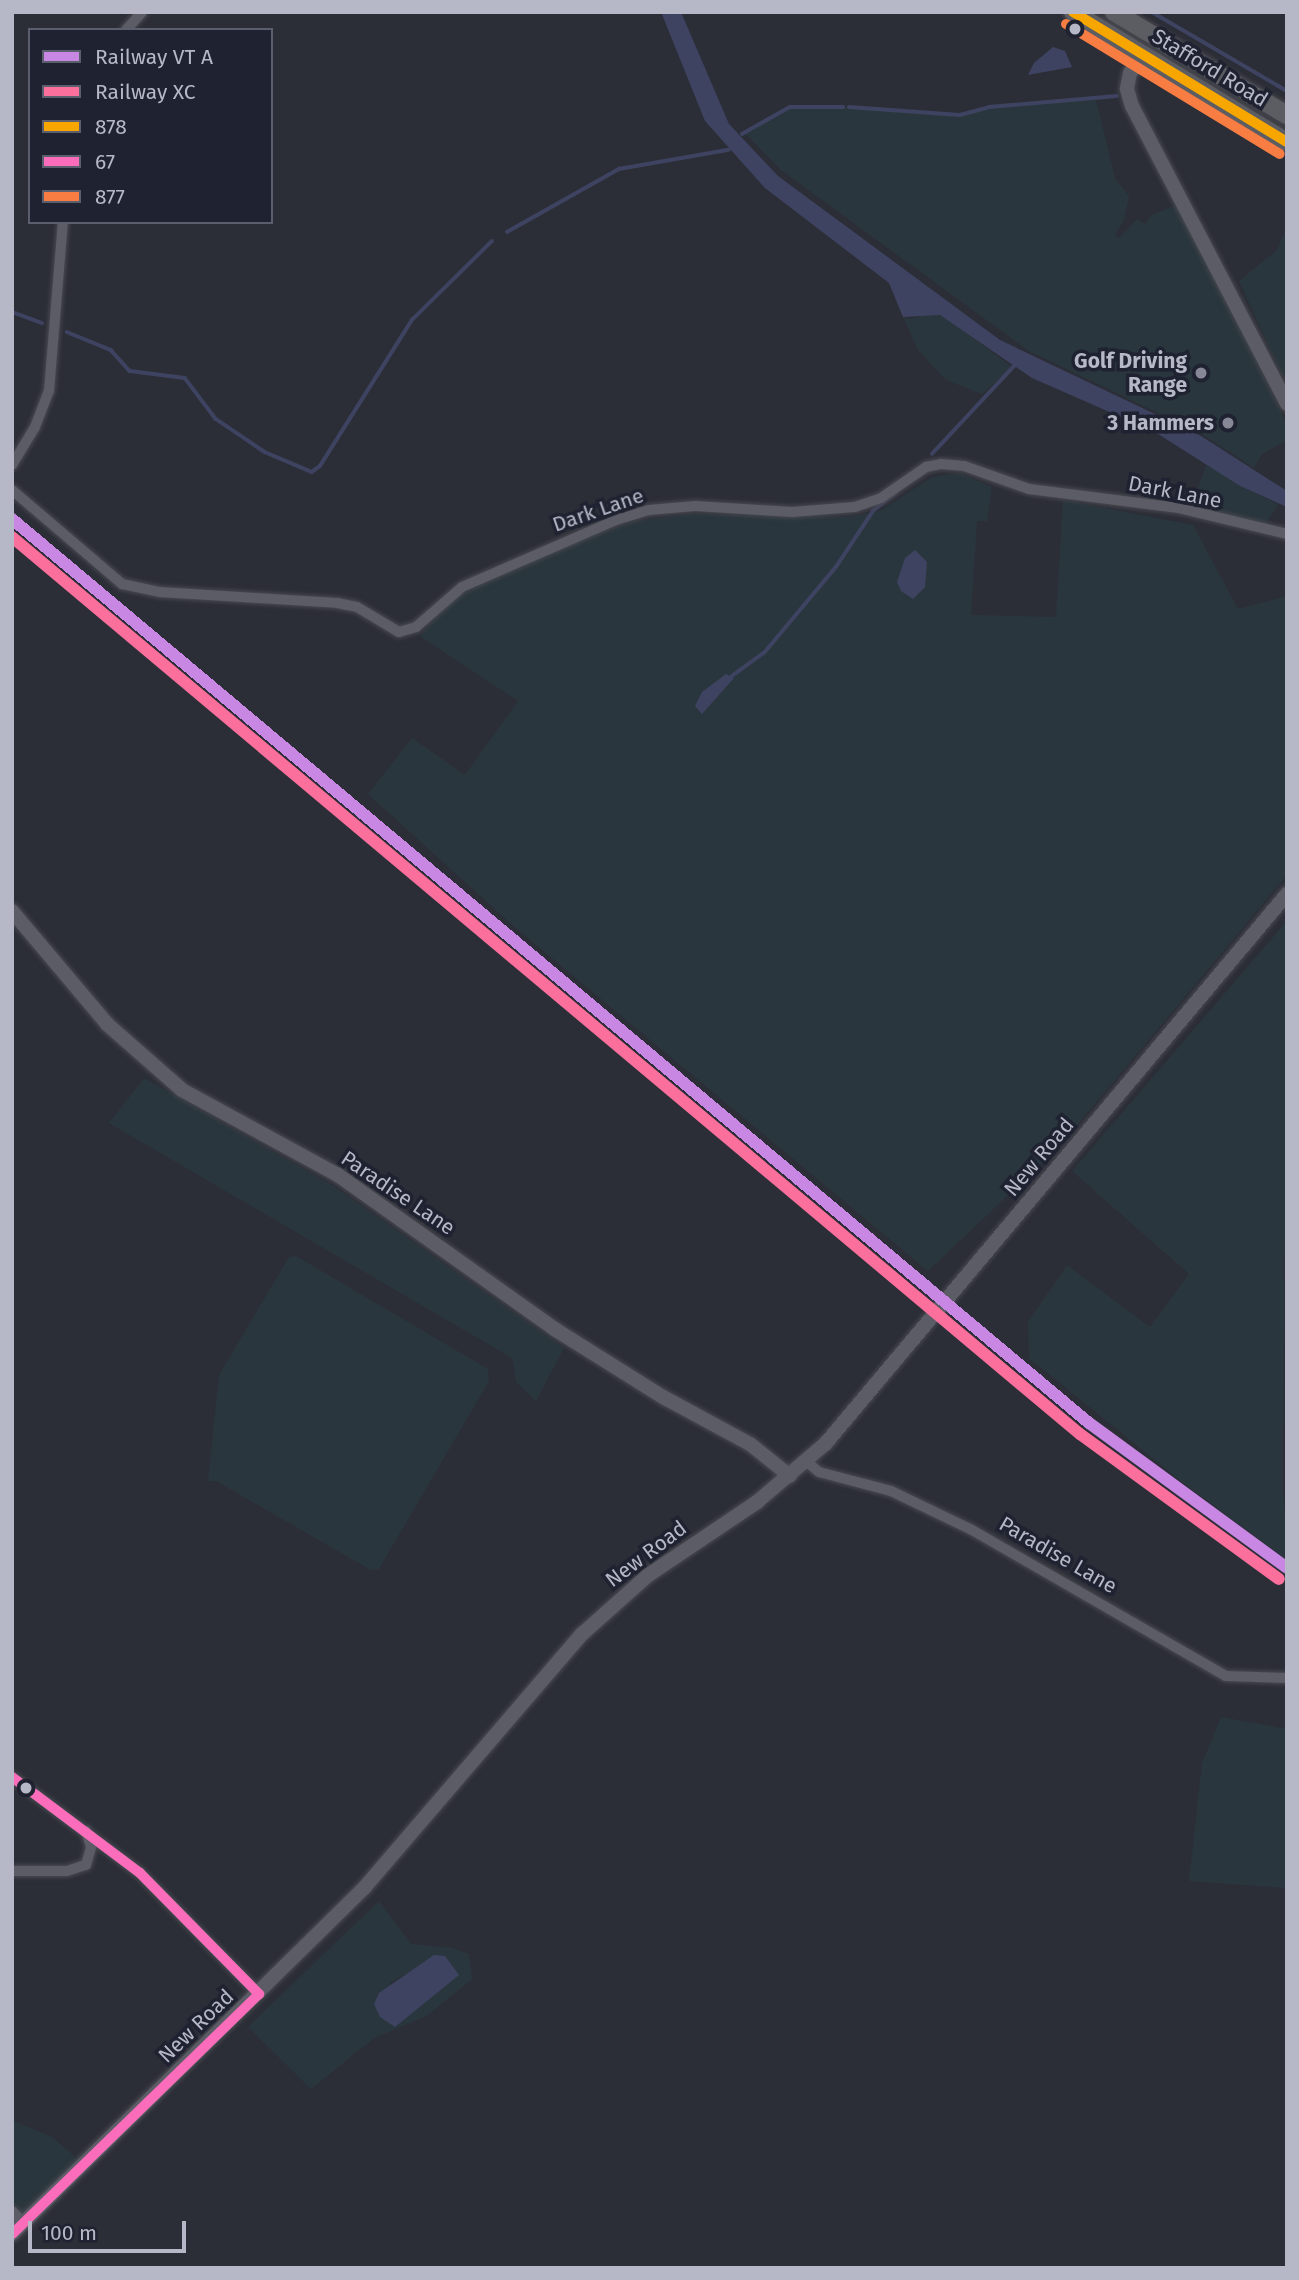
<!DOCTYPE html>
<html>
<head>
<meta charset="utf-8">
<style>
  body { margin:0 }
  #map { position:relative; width:1299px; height:2280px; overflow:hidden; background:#2c2e37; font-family:"Fira Sans",sans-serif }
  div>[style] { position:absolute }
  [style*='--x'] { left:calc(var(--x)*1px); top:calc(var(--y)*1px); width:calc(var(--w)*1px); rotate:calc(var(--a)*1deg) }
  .green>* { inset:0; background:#2a363d }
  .water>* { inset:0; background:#3e4361 }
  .stream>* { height:3.5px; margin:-1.75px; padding:0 1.75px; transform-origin:1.75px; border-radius:1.75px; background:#3e4361 }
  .roads { filter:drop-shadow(0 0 2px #484950) drop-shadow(0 0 2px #484950) }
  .minor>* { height:10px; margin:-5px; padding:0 5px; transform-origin:5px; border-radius:5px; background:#5b5c65 }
  .tertiary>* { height:14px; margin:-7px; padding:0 7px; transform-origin:7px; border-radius:7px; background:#5b5c65 }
  .trunk>* { height:18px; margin:-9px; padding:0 9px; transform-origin:9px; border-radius:9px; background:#5c5d63 }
  .bus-1>* { height:10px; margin:-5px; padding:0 5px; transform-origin:5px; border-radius:5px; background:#f7a600 }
  .bus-2>* { height:10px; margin:-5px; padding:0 5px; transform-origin:5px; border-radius:5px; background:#fb6dba }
  .bus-3>* { height:10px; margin:-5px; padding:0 5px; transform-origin:5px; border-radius:5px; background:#f77d43 }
  .rail-1>* { height:12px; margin:-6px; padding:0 6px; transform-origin:6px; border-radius:6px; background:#c787e3 }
  .rail-2>* { height:12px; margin:-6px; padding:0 6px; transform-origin:6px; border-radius:6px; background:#fa6f9c }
  .dots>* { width:19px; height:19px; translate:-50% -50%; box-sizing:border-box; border:4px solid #1f2231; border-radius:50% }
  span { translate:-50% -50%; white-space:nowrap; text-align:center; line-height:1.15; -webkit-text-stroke:7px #1f2231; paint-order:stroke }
  .street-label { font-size:21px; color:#b6b8c7 }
  .poi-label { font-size:21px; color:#b6b8c7; font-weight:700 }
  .right { translate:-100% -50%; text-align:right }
  .frame { position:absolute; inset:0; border:14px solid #b6b8c7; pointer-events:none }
  .legend { position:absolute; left:28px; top:28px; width:245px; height:196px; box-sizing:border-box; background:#1f2231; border:2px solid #5b5e6d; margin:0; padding:9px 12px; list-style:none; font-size:21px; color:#b6b8c7 }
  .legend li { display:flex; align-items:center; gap:14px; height:35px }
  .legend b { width:35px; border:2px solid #5b5e6d }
  .scale { position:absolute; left:28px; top:2221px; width:158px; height:32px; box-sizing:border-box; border:4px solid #b6b8c7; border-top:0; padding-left:9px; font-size:21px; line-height:24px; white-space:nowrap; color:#b6b8c7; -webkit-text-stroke:5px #1f2231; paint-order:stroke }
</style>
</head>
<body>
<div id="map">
  <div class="green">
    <div style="clip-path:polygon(1096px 100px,1115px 178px,1129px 196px,1124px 220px,1115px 235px,1119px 238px,1137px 219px,1145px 224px,1151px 215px,1177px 205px,1287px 424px,1287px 440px,1262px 454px,1254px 468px,1202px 434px,1029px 351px,781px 170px,745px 133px,790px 107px,823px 105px,959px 115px,989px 107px)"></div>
    <div style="clip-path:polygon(1287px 226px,1287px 386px,1239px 281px,1277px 250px)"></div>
    <div style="clip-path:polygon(933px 313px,949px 320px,1012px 367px,982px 394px,946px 380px,918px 350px,903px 317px,911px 319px)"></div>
    <div style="clip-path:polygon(1207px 463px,1240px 486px,1278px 504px,1264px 527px,1192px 505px)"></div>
    <div style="clip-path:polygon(960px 473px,992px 487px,987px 521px,977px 521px,971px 615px,1056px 617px,1063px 500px,1193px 525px,1238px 609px,1287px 596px,1287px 875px,1058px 1148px,928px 1271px,511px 924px,368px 794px,412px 738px,465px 775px,518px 701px,420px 636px,445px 604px,480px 585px,564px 545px,635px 521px,690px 514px,850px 517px,882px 510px,932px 477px)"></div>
    <div style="clip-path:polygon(1287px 921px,1283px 1485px,1287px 1560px,1182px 1482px,1029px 1358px,1028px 1322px,1067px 1265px,1150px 1327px,1189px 1274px,1072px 1171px)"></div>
    <div style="clip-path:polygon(144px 1078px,335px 1187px,564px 1348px,536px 1401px,516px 1382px,512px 1358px,109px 1123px)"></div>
    <div style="clip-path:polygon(296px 1256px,488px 1369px,489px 1381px,379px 1569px,371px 1570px,216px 1481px,208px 1481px,219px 1375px,289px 1257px)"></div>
    <div style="clip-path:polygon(1221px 1717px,1287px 1729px,1287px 1888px,1189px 1881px,1202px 1763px)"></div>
    <div style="clip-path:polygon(evenodd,379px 1901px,411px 1944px,452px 1948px,469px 1954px,472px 1979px,427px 2016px,374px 2038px,311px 2089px,248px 2027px,379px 1901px,408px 1973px,431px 1995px,395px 2027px,390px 1983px,408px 1973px)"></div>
    <div style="clip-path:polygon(12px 2120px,52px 2137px,82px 2163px,24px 2219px,12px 2207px)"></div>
  </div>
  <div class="water">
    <div style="clip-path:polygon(661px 12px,681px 12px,729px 124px,778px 176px,1000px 340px,1201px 436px,1287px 491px,1287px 507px,1240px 486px,1155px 432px,1032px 378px,940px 315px,903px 317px,889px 283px,765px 188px,705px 121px)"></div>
    <div style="clip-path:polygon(1053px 47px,1065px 51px,1072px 67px,1028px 75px,1034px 63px)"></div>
    <div style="clip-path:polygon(915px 550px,927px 562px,925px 587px,913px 599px,901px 591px,897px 582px,905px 558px)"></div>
    <div style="clip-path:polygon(726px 674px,734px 678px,702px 714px,695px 706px,702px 692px)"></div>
    <div style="clip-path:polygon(434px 1955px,445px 1956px,459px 1975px,395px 2027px,380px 2017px,374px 2004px,379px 1993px)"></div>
  </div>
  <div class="stream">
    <div style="--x:1152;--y:12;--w:156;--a:30.3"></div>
    <div style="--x:849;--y:107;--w:111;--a:4.1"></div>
    <div style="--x:960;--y:115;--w:30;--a:-15"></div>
    <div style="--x:989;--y:107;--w:128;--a:-4.9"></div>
    <div style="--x:742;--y:134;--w:55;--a:-29.4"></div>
    <div style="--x:790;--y:107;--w:53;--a:0"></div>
    <div style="--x:507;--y:232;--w:129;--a:-29.4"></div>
    <div style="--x:619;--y:169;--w:111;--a:-9.9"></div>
    <div style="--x:12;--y:312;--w:32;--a:20"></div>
    <div style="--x:67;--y:332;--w:48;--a:22.2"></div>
    <div style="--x:111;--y:350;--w:28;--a:48"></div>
    <div style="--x:130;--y:371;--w:55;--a:7.3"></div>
    <div style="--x:185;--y:378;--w:51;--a:52.9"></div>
    <div style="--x:216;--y:419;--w:59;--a:34"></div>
    <div style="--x:265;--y:452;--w:51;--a:23.1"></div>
    <div style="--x:312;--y:472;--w:10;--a:-37"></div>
    <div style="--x:320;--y:466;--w:173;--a:-57.8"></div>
    <div style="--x:412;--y:320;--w:112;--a:-44.6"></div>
    <div style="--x:932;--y:454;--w:120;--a:-47"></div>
    <div style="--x:732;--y:676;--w:39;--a:-36"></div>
    <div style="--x:764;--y:653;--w:112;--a:-50.1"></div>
    <div style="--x:836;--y:567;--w:67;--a:-56.5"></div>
    <div style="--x:873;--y:511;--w:28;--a:-38"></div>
  </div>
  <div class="roads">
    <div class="minor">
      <div style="--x:126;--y:30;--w:24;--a:-48"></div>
      <div style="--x:12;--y:465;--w:44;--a:-58.8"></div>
      <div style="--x:35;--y:427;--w:39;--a:-69"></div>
      <div style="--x:49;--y:391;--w:170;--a:-85.3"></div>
      <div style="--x:12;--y:490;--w:145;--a:40.5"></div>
      <div style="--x:122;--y:584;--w:38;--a:12"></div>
      <div style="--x:159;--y:592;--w:178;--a:3.5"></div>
      <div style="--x:337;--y:603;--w:20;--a:11"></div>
      <div style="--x:357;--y:607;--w:49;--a:30.8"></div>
      <div style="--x:399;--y:632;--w:18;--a:-16"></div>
      <div style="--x:416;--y:627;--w:61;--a:-41"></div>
      <div style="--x:462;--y:587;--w:168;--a:-23.5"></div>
      <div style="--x:616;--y:520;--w:34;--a:-17"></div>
      <div style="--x:649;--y:510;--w:46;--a:-5"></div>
      <div style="--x:695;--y:506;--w:97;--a:3.5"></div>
      <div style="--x:792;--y:512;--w:63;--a:-4.5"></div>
      <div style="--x:855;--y:507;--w:28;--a:-19"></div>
      <div style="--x:881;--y:498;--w:55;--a:-34.6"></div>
      <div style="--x:926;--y:467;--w:15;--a:-11"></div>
      <div style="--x:941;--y:464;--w:23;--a:5"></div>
      <div style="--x:964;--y:466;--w:69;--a:19.5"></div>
      <div style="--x:1029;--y:489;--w:151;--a:7.2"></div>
      <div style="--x:1179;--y:508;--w:111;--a:13.5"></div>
      <div style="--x:807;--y:1462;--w:16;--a:40"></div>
      <div style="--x:819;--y:1472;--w:74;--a:14.8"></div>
      <div style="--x:891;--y:1491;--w:90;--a:25.7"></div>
      <div style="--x:972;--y:1530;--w:293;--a:29.9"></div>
      <div style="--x:1226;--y:1676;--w:61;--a:1.9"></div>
      <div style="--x:12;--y:1777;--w:160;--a:36.9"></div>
      <div style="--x:140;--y:1873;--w:170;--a:45.5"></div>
      <div style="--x:12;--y:1871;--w:55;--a:0"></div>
      <div style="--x:67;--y:1871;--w:20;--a:-18"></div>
      <div style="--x:86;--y:1865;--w:19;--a:-74"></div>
      <div style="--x:91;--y:1847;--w:17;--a:-107"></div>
      <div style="--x:12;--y:2211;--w:16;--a:47"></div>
    </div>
    <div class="tertiary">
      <div style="--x:1145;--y:55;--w:23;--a:130"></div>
      <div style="--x:1130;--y:73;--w:16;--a:101"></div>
      <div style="--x:1127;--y:89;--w:18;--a:74"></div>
      <div style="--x:1132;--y:106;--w:336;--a:62.5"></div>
      <div style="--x:12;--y:911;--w:148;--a:49.9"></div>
      <div style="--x:107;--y:1024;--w:100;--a:41.3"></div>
      <div style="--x:182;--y:1090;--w:178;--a:28.6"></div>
      <div style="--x:338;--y:1175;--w:267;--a:35.4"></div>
      <div style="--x:556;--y:1330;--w:126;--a:32.1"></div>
      <div style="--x:663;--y:1397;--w:99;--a:28.4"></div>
      <div style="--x:750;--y:1444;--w:51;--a:38.7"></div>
      <div style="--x:12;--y:2234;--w:495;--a:-44.5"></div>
      <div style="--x:365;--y:1887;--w:333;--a:-49.4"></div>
      <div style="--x:582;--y:1634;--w:87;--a:-41.7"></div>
      <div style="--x:647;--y:1576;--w:133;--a:-33.9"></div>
      <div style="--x:757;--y:1502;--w:91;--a:-40.5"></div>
      <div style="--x:826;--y:1443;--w:717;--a:-49.98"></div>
    </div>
    <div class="trunk">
      <div style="--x:1073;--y:12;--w:250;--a:31.3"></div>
      <div style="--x:1114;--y:12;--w:201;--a:30.8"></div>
    </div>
  </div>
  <div class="bus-1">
    <div style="--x:1073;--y:12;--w:250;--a:31.3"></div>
  </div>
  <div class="bus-2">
    <div style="--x:12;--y:1777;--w:160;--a:36.9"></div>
    <div style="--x:140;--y:1873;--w:170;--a:45.5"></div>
    <div style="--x:259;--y:1994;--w:344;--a:135.8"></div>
  </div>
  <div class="bus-3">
    <div style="--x:1066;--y:24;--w:250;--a:31.3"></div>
  </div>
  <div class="rail-1">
    <div style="--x:12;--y:519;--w:1406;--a:40.01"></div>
    <div style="--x:1089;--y:1423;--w:245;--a:36.2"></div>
  </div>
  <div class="rail-2">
    <div style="--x:12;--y:537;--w:1395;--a:40.03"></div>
    <div style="--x:1080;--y:1434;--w:246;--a:36.1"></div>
  </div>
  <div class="dots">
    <div style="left:1075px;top:29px;background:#b6b8c7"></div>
    <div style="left:1201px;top:373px;background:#868895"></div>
    <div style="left:1228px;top:423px;background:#868895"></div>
    <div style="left:26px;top:1788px;background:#b6b8c7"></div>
  </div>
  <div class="street-label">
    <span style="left:1210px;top:68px;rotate:31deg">Stafford Road</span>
    <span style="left:1175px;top:492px;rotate:11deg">Dark Lane</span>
    <span style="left:598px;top:510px;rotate:-19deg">Dark Lane</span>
    <span style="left:1039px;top:1157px;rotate:-50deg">New Road</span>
    <span style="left:398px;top:1193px;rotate:34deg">Paradise Lane</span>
    <span style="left:646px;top:1554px;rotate:-37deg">New Road</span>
    <span style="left:1058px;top:1555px;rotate:30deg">Paradise Lane</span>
    <span style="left:196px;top:2026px;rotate:-44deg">New Road</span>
  </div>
  <div class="poi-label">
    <span class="right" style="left:1187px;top:373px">Golf Driving<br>Range</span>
    <span class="right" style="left:1214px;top:423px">3 Hammers</span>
  </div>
  <div class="frame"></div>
  <ul class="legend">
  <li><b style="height:9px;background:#c787e3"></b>Railway VT A</li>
  <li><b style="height:9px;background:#fa6f9c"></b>Railway XC</li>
  <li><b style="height:9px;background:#f7a600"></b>878</li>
  <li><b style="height:9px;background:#fb6dba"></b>67</li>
  <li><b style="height:9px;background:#f77d43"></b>877</li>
  </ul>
  <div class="scale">100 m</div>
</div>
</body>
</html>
